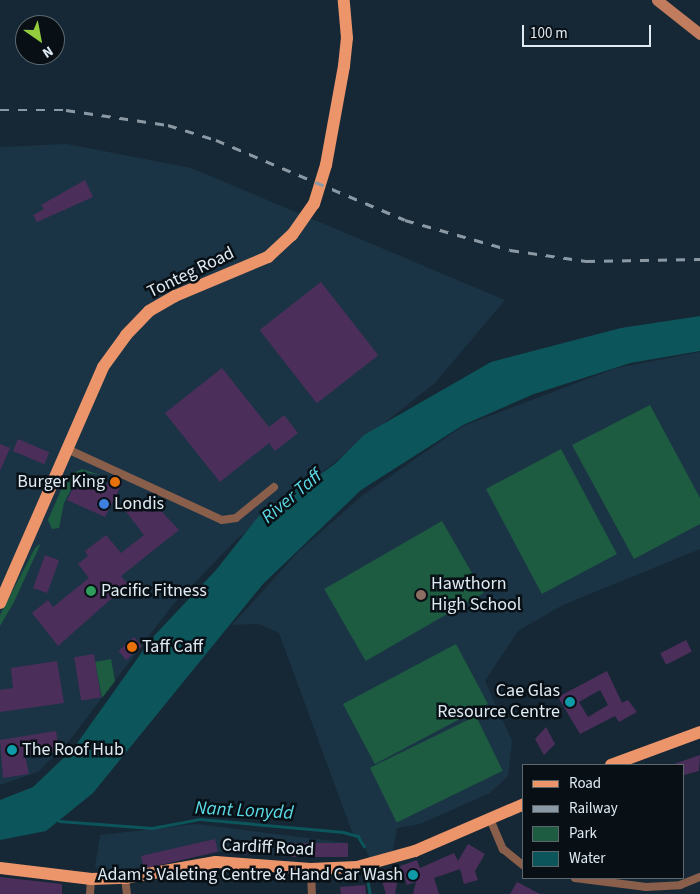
<!DOCTYPE html>
<html>
<head>
<meta charset="utf-8">
<style>
  body { margin:0 }
  #map { position:relative; width:700px; height:894px; overflow:hidden; background:#162835; font-family:"Source Sans 3",sans-serif }
  div>[style] { position:absolute }
  [style*='--x'] { left:calc(var(--x)*1px); top:calc(var(--y)*1px); width:calc(var(--w)*1px); rotate:calc(var(--a)*1deg) }
  .built>* { inset:0; background:#1a3445 }
  .green>* { inset:0; background:#1d5c40; transform-origin:0 0 }
  .water>* { inset:0; background:#0c555b }
  .stream>* { height:2.5px; margin:-1.25px; padding:0 1.25px; transform-origin:1.25px; border-radius:1.25px; background:#0c555b }
  .building>* { inset:0; background:#4c2e5b; transform-origin:0 0 }
  .minor>* { height:8px; margin:-4px; padding:0 4px; transform-origin:4px; border-radius:4px; background:#895e4a }
  .secondary>* { height:11px; margin:-5.5px; padding:0 5.5px; transform-origin:5.5px; border-radius:5.5px; background:#c17c5d }
  .primary>* { height:12px; margin:-6px; padding:0 6px; transform-origin:6px; border-radius:6px; background:#ec946a }
  .rail>* { height:2.5px; margin-top:-1.25px; transform-origin:0; background:repeating-linear-gradient(90deg,#8b99a4 0 9px,transparent 0 18px) }
  .dots>* { width:14px; height:14px; translate:-50% -50%; box-sizing:border-box; border:2px solid #081016; border-radius:50% }
  span { translate:-50% -50%; white-space:nowrap; text-align:center; line-height:1.15; -webkit-text-stroke:5px #081016; paint-order:stroke }
  .street-label { font-size:18px; color:#dfeaf3 }
  .poi-label { font-size:18px; color:#dfeaf3 }
  .right { translate:-100% -50%; text-align:right }
  .left { translate:0 -50%; text-align:left }
  .water-label { font-size:19px; color:#5bdbe6; font-style:italic }
  .legend { position:absolute; left:522px; top:764px; width:162px; height:115px; box-sizing:border-box; background:#081016; border:1px solid #5e676e; margin:0; padding:6px 9px; list-style:none; font-size:15px; color:#dfeaf3 }
  .legend li { display:flex; align-items:center; gap:10px; height:25px }
  .legend b { width:25px; border:1px solid #5e676e }
  .north { position:absolute; left:15px; top:15px; width:50px; height:50px; box-sizing:border-box; background:#081016; border:1px solid #5e676e; border-radius:50%; rotate:147deg; font-size:14px; font-weight:700; line-height:20px; text-align:center; color:#dfeaf3 }
  .north::after { content:''; display:block; margin:auto; width:18px; height:22px; background:#93cc3d; clip-path:polygon(50% 0,100% 100%,50% 72%,0 100%) }
  .scale { position:absolute; left:522px; top:25px; width:129px; height:22px; box-sizing:border-box; border:2px solid #dfeaf3; border-top:0; padding-left:6px; font-size:15px; line-height:18px; white-space:nowrap; color:#dfeaf3; -webkit-text-stroke:4px #081016; paint-order:stroke }
</style>
</head>
<body>
<div id="map">
  <div class="built">
    <div style="clip-path:polygon(67px 144px,191px 168px,505px 300px,435px 383px,237px 539px,172px 606px,69px 741px,38px 772px,0 785px,0 147px)"></div>
    <div style="clip-path:polygon(700px 352px,700px 549px,563px 605px,518px 631px,485px 681px,512px 741px,508px 776px,490px 793px,420px 824px,397px 828px,393px 851px,369px 858px,363px 840px,352px 832px,279px 633px,259px 624px,232px 625px,298px 552px,363px 495px,463px 426px,616px 368px)"></div>
    <div style="clip-path:polygon(197px 824px,348px 843px,348px 857px,218px 852px,143px 867px,109px 871px,95px 867px,100px 835px)"></div>
  </div>
  <div class="green">
    <div style="clip-path:polygon(650px 405px,700px 498px,700px 524px,634px 559px,572px 445px)"></div>
    <div style="left:561px;top:449px;width:119px;height:85px;rotate:62deg"></div>
    <div style="clip-path:polygon(82px 469px,100px 475px,80px 472px,64px 503px,59px 528px,52px 529px,48px 520px,67px 476px)"></div>
    <div style="left:442px;top:521px;width:83px;height:136px;rotate:60deg"></div>
    <div style="clip-path:polygon(41px 543px,14px 602px,0 626px,0 615px,35px 548px)"></div>
    <div style="left:456px;top:644px;width:68px;height:128px;rotate:62deg"></div>
    <div style="clip-path:polygon(111px 659px,115px 681px,102px 698px,95px 662px)"></div>
    <div style="left:476px;top:716px;width:61px;height:118px;rotate:64deg"></div>
  </div>
  <div class="water">
    <div style="clip-path:polygon(700px 316px,700px 351px,630px 363px,534px 394px,463px 425px,361px 490px,263px 584px,93px 793px,46px 831px,0 840px,0 800px,33px 787px,73px 749px,152px 638px,216px 570px,258px 517px,314px 474px,318px 476px,336px 463px,364px 435px,491px 362px,621px 328px)"></div>
  </div>
  <div class="stream">
    <div style="--x:59;--y:821;--w:93;--a:4.3"></div>
    <div style="--x:152;--y:828;--w:49;--a:-10.6"></div>
    <div style="--x:200;--y:819;--w:144;--a:5.2"></div>
    <div style="--x:343;--y:832;--w:16;--a:15"></div>
    <div style="--x:358;--y:836;--w:12;--a:59"></div>
    <div style="--x:368;--y:881;--w:13;--a:81"></div>
  </div>
  <div class="building">
    <div style="clip-path:polygon(85px 180px,93px 197px,37px 222px,33px 215px,44px 209px,41px 205px)"></div>
    <div style="left:321px;top:282px;width:93px;height:78px;rotate:52deg"></div>
    <div style="clip-path:polygon(222px 368px,269px 427px,284px 415px,298px 433px,275px 451px,269px 443px,220px 482px,165px 413px)"></div>
    <div style="left:18px;top:439px;width:34px;height:13px;rotate:23deg"></div>
    <div style="clip-path:polygon(0 444px,10px 448px,0 471px)"></div>
    <div style="clip-path:polygon(111px 476px,123px 482px,105px 517px,67px 500px,77px 481px,102px 493px)"></div>
    <div style="clip-path:polygon(148px 497px,179px 530px,121px 576px,128px 584px,58px 646px,32px 613px,48px 600px,53px 607px,89px 578px,78px 564px,88px 556px,85px 551px,106px 535px,121px 553px,144px 535px,124px 509px)"></div>
    <div style="left:45px;top:555px;width:15px;height:35px;rotate:20deg"></div>
    <div style="left:134px;top:637px;width:12px;height:21px;rotate:48deg"></div>
    <div style="left:686px;top:640px;width:13px;height:29px;rotate:63deg"></div>
    <div style="left:94px;top:654px;width:44px;height:20px;rotate:81deg"></div>
    <div style="clip-path:polygon(57px 661px,64px 703px,0 712px,0 690px,13px 688px,11px 668px)"></div>
    <div style="clip-path:polygon(evenodd,607px 671px,622px 703px,628px 700px,637px 712px,619px 722px,615px 716px,580px 734px,558px 697px,607px 671px,600px 690px,608px 705px,588px 717px,579px 702px,600px 690px)"></div>
    <div style="clip-path:polygon(546px 727px,555px 744px,544px 755px,535px 739px)"></div>
    <div style="clip-path:polygon(56px 731px,59px 751px,25px 756px,29px 774px,3px 778px,0 740px)"></div>
    <div style="clip-path:polygon(700px 755px,699px 771px,684px 775px,684px 765px,671px 765px)"></div>
    <div style="left:215px;top:839px;width:13px;height:76px;rotate:77deg"></div>
    <div style="left:233px;top:842px;width:16px;height:10px;rotate:11deg"></div>
    <div style="left:348px;top:843px;width:14px;height:57px;rotate:90deg"></div>
    <div style="clip-path:polygon(468px 844px,485px 854px,475px 871px,478px 880px,464px 884px,460px 869px,434px 878px,439px 894px,413px 894px,416px 882px,407px 885px,400px 866px,417px 860px,420px 868px,454px 853px,458px 861px)"></div>
    <div style="clip-path:polygon(399px 873px,395px 894px,386px 894px,381px 878px)"></div>
    <div style="clip-path:polygon(0 877px,62px 884px,62px 894px,0 894px)"></div>
    <div style="clip-path:polygon(517px 882px,521px 884px,540px 894px,510px 894px)"></div>
    <div style="clip-path:polygon(365px 885px,366px 894px,341px 894px,340px 887px)"></div>
  </div>
  <div class="minor">
    <div style="--x:67;--y:449;--w:170;--a:24.6"></div>
    <div style="--x:222;--y:520;--w:14;--a:-8"></div>
    <div style="--x:236;--y:518;--w:49;--a:-39.2"></div>
    <div style="--x:490;--y:819;--w:33;--a:67"></div>
    <div style="--x:503;--y:849;--w:27;--a:39"></div>
    <div style="--x:311;--y:869;--w:25;--a:88"></div>
    <div style="--x:125;--y:878;--w:16;--a:83"></div>
    <div style="--x:575;--y:878;--w:72;--a:7.2"></div>
    <div style="--x:646;--y:887;--w:34;--a:-3"></div>
    <div style="--x:680;--y:885;--w:22;--a:-22"></div>
    <div style="--x:90;--y:894;--w:15;--a:-86"></div>
  </div>
  <div class="secondary">
    <div style="--x:657;--y:0;--w:55;--a:38.3"></div>
  </div>
  <div class="primary">
    <div style="--x:0;--y:603;--w:257;--a:-66.4"></div>
    <div style="--x:103;--y:367;--w:39;--a:-54"></div>
    <div style="--x:126;--y:335;--w:33;--a:-46"></div>
    <div style="--x:149;--y:311;--w:30;--a:-30"></div>
    <div style="--x:175;--y:296;--w:101;--a:-22.8"></div>
    <div style="--x:268;--y:257;--w:33;--a:-43"></div>
    <div style="--x:292;--y:235;--w:38;--a:-55"></div>
    <div style="--x:314;--y:204;--w:41;--a:-72.9"></div>
    <div style="--x:326;--y:165;--w:101;--a:-79.7"></div>
    <div style="--x:344;--y:66;--w:28;--a:-84"></div>
    <div style="--x:347;--y:38;--w:38;--a:-95"></div>
    <div style="--x:611;--y:765;--w:95;--a:-20.3"></div>
    <div style="--x:0;--y:868;--w:92;--a:6.9"></div>
    <div style="--x:91;--y:879;--w:34;--a:-2"></div>
    <div style="--x:125;--y:878;--w:92;--a:-10"></div>
    <div style="--x:216;--y:862;--w:95;--a:4.2"></div>
    <div style="--x:311;--y:869;--w:46;--a:-2.5"></div>
    <div style="--x:357;--y:867;--w:60;--a:-15.4"></div>
    <div style="--x:415;--y:851;--w:119;--a:-23.3"></div>
  </div>
  <div class="rail">
    <div style="--x:0;--y:110;--w:66;--a:0"></div>
    <div style="--x:66;--y:110;--w:103;--a:8.4"></div>
    <div style="--x:168;--y:125;--w:50;--a:17.4"></div>
    <div style="--x:216;--y:140;--w:205;--a:22.9"></div>
    <div style="--x:405;--y:220;--w:109;--a:15.9"></div>
    <div style="--x:510;--y:250;--w:77;--a:8.2"></div>
    <div style="--x:586;--y:261;--w:114;--a:-1"></div>
  </div>
  <div class="dots">
    <div style="left:115px;top:482px;background:#e8710a"></div>
    <div style="left:104px;top:504px;background:#3f7fe0"></div>
    <div style="left:91px;top:591px;background:#2e9e5b"></div>
    <div style="left:421px;top:595px;background:#8d6e63"></div>
    <div style="left:132px;top:647px;background:#e8710a"></div>
    <div style="left:570px;top:702px;background:#0f9aa8"></div>
    <div style="left:12px;top:750px;background:#0f9aa8"></div>
    <div style="left:413px;top:875px;background:#0f9aa8"></div>
  </div>
  <div class="street-label">
    <span style="left:191px;top:273px;rotate:-26deg">Tonteg Road</span>
    <span style="left:268px;top:848px;rotate:3deg">Cardiff Road</span>
  </div>
  <div class="poi-label">
    <span class="right" style="left:105px;top:482px">Burger King</span>
    <span class="left" style="left:114px;top:504px">Londis</span>
    <span class="left" style="left:431px;top:595px">Hawthorn<br>High School</span>
    <span class="left" style="left:101px;top:591px">Pacific Fitness</span>
    <span class="left" style="left:142px;top:647px">Taff Caff</span>
    <span class="right" style="left:560px;top:702px">Cae Glas<br>Resource Centre</span>
    <span class="left" style="left:22px;top:750px">The Roof Hub</span>
    <span class="right" style="left:403px;top:875px">Adam's Valeting Centre &amp; Hand Car Wash</span>
  </div>
  <div class="water-label">
    <span style="left:292px;top:497px;rotate:-40deg">River Taff</span>
    <span style="left:244px;top:811px;rotate:3deg">Nant Lonydd</span>
  </div>
  <ul class="legend">
  <li><b style="height:6px;background:#ec946a"></b>Road</li>
  <li><b style="height:6px;background:#8b99a4"></b>Railway</li>
  <li><b style="height:14px;background:#1d5c40"></b>Park</li>
  <li><b style="height:14px;background:#0c555b"></b>Water</li>
  </ul>
  <div class="north">N</div>
  <div class="scale">100 m</div>
</div>
</body>
</html>
